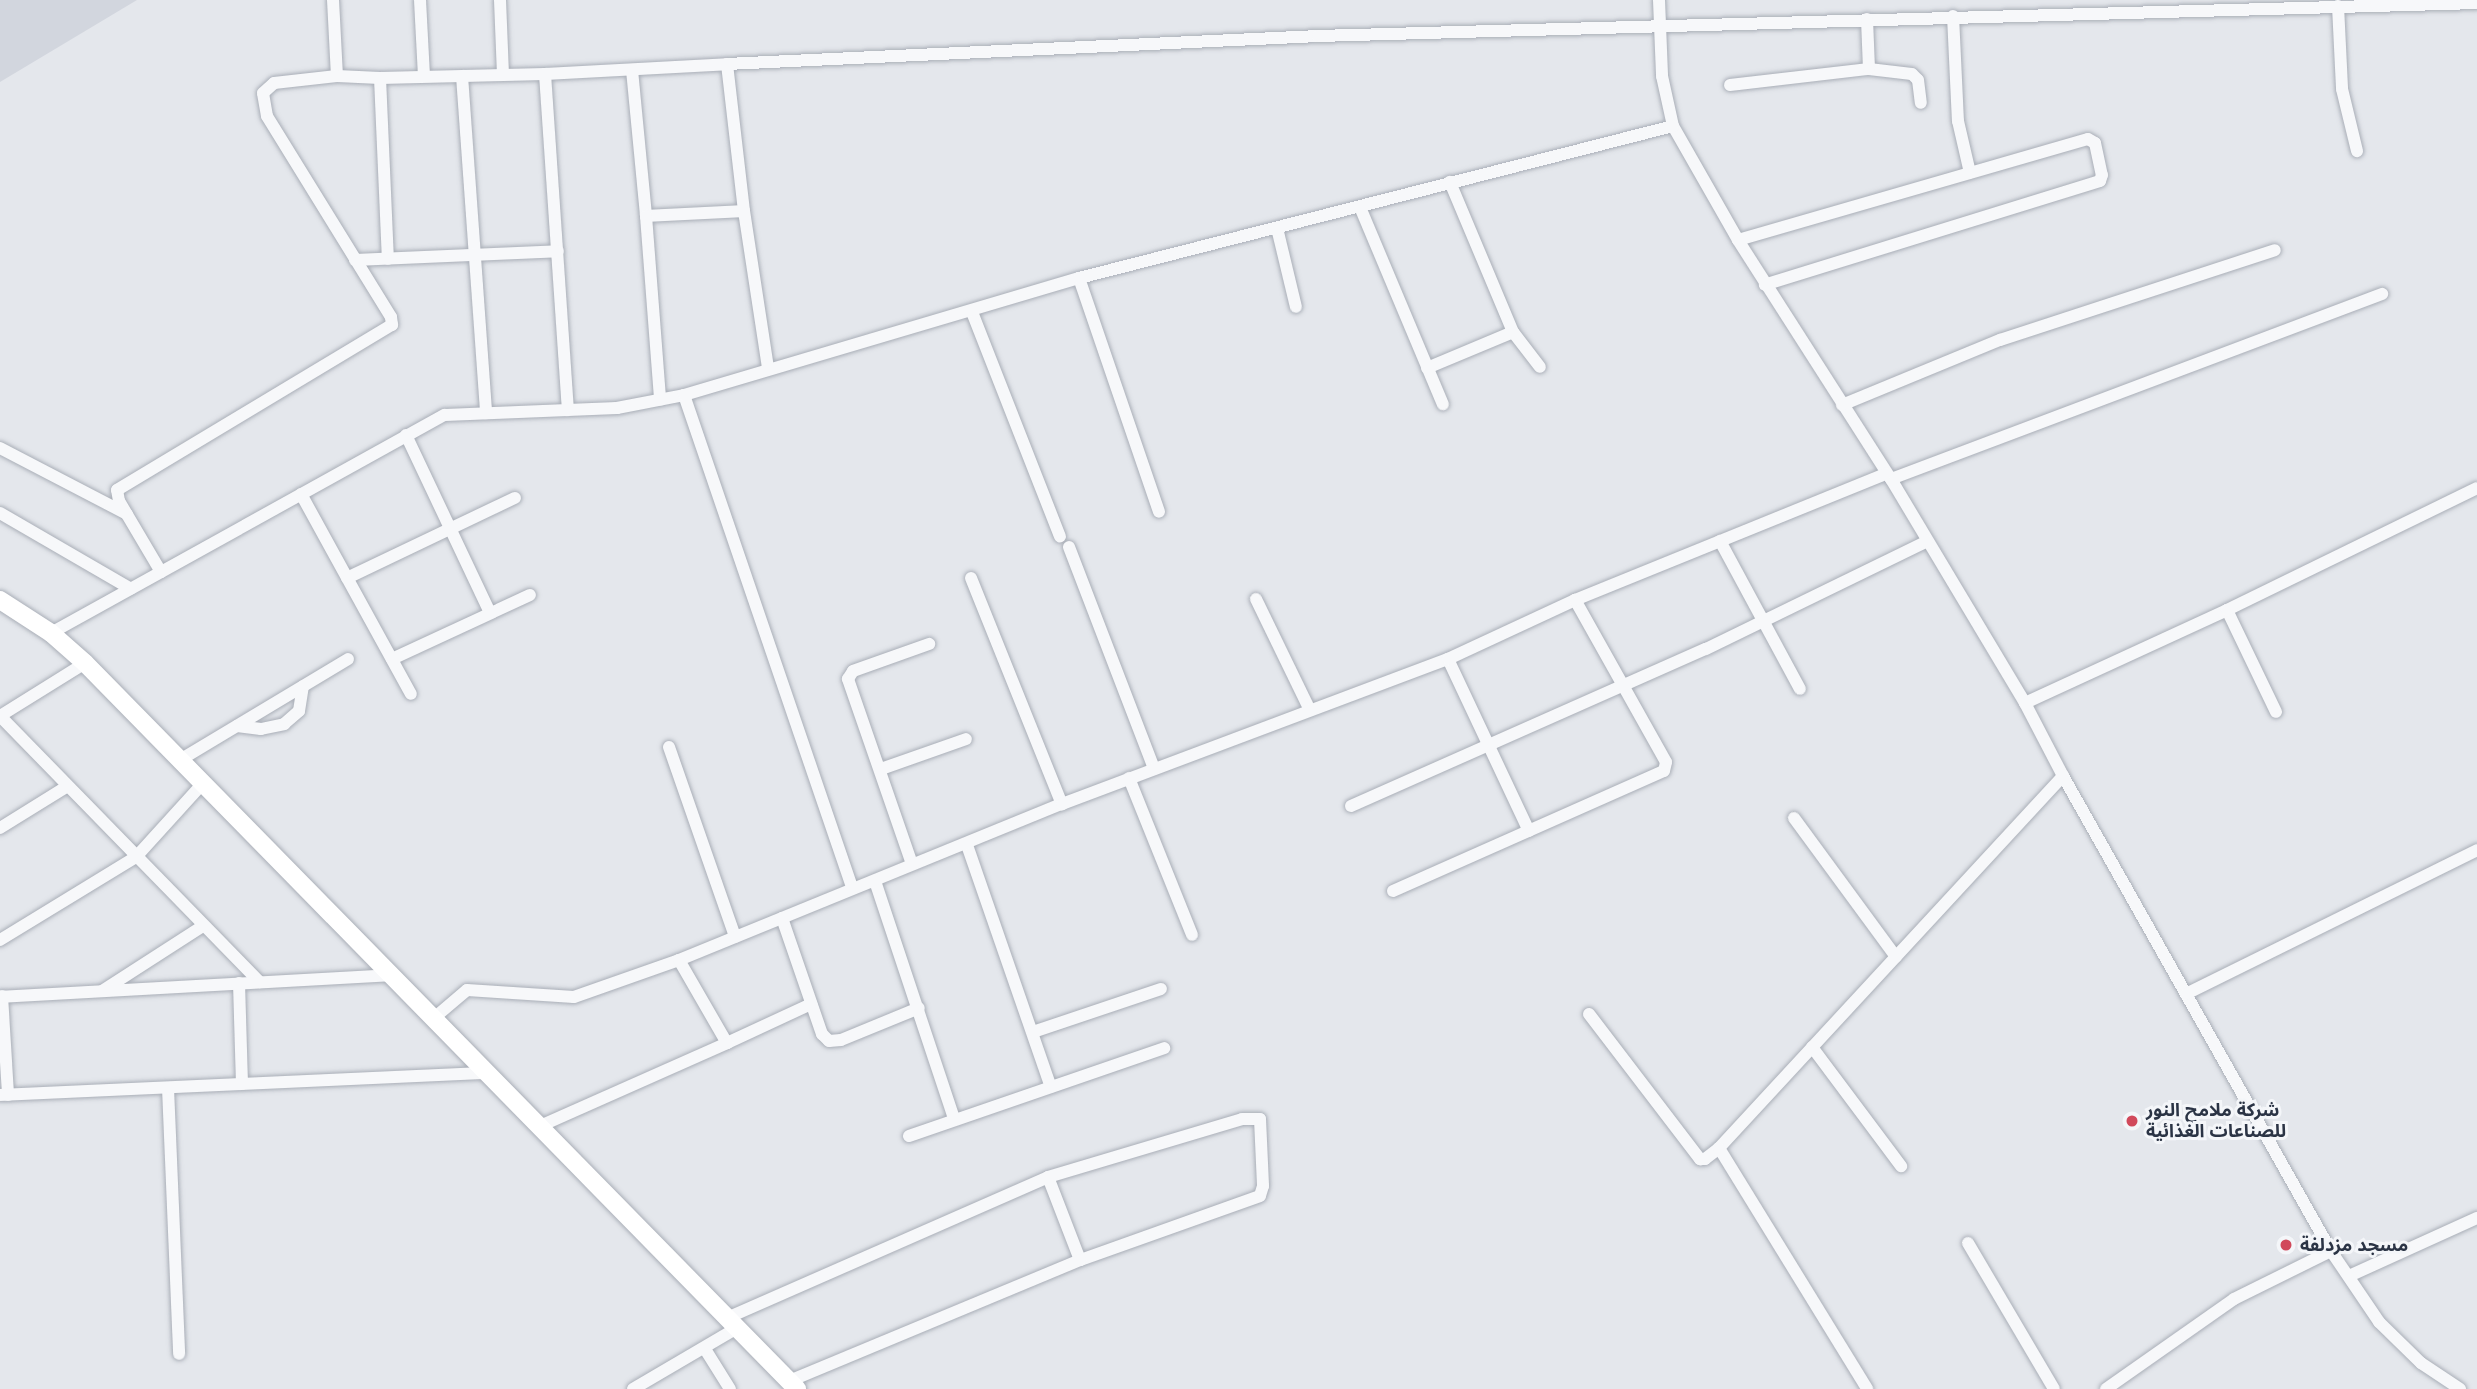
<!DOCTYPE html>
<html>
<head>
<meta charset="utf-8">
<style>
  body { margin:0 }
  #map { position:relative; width:2477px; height:1389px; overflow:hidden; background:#e4e7ec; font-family:"Work Sans","Noto Sans Arabic",sans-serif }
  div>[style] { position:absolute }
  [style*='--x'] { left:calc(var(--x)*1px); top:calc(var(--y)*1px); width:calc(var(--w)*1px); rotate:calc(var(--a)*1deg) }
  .built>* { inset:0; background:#d2d6de }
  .roads { filter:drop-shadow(0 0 2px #a9aeb7) drop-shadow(0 0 2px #a9aeb7) }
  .street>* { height:12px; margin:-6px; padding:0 6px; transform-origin:6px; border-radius:6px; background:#f7f8fa }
  .secondary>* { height:18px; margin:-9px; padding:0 9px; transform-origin:9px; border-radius:9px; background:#fff }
  .dots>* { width:19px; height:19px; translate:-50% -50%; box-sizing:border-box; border:4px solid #f4f6f9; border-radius:50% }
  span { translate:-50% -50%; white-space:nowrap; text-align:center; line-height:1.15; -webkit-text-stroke:6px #f4f6f9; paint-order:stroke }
  .poi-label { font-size:18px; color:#2b3445; font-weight:700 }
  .left { translate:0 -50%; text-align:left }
</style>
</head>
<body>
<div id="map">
  <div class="built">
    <div style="clip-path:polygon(0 0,137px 0,0 82px)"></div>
  </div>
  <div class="roads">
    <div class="street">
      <div style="--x:333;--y:0;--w:76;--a:87"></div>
      <div style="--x:420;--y:0;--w:76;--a:87"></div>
      <div style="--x:500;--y:0;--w:75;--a:87.7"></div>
      <div style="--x:1659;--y:0;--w:76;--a:87.7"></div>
      <div style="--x:1662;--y:76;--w:51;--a:77.6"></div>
      <div style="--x:1673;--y:126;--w:131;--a:60.3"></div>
      <div style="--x:1738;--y:240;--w:284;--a:57.4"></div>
      <div style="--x:1891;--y:479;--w:261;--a:59.1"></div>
      <div style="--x:2025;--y:703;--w:82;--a:62.5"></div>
      <div style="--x:2063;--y:776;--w:545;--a:60.57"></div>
      <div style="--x:2331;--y:1251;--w:86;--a:55.9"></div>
      <div style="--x:2379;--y:1322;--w:59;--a:44.3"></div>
      <div style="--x:2421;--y:1363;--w:47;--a:33.7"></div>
      <div style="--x:2338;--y:6;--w:83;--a:87.2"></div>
      <div style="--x:2342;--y:89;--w:64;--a:76.4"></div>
      <div style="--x:1953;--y:16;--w:105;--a:87.3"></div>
      <div style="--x:1958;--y:121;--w:53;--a:77"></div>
      <div style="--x:1869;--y:69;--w:43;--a:6.6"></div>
      <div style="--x:1912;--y:74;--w:8;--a:45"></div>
      <div style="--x:1918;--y:80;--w:23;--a:83"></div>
      <div style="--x:632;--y:70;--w:147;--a:84.5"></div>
      <div style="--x:646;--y:216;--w:98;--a:-2.9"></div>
      <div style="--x:744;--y:211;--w:148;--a:-96.6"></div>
      <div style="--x:727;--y:64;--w:592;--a:-2.71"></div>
      <div style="--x:1318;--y:36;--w:1159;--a:-1.63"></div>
      <div style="--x:545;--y:74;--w:337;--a:86.1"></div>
      <div style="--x:462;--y:76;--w:338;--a:85.9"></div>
      <div style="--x:380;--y:78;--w:181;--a:87.5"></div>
      <div style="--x:1730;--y:85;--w:140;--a:-6.6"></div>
      <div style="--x:1869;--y:69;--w:50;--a:-92.3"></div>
      <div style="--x:1360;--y:207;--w:214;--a:67.2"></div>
      <div style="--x:744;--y:211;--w:159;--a:81.3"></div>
      <div style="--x:646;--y:216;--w:184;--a:85.6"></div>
      <div style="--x:1277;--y:228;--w:81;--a:76.5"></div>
      <div style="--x:1738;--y:240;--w:364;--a:-16.1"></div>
      <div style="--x:2088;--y:139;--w:8;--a:30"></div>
      <div style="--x:2095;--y:143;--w:33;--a:78"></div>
      <div style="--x:2102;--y:175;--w:6;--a:108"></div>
      <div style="--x:2100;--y:181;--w:351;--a:162.8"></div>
      <div style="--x:355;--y:260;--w:203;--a:-2.5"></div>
      <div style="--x:1079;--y:278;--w:247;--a:71.1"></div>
      <div style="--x:972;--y:312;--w:241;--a:68.6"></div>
      <div style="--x:1513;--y:332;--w:44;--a:52.4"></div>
      <div style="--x:1427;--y:368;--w:93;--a:-22.7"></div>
      <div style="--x:1513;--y:332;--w:163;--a:-112.8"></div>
      <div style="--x:684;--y:395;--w:520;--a:71.15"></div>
      <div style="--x:1842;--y:405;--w:171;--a:-22.4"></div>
      <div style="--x:2000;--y:340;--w:289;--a:-18.1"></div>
      <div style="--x:406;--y:435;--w:197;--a:64.7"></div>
      <div style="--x:0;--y:448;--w:143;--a:27.5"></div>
      <div style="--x:1891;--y:479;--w:525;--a:-20.65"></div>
      <div style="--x:301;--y:494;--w:228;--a:61.2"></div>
      <div style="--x:0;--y:513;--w:151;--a:30.1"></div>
      <div style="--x:1720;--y:541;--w:168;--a:61.6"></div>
      <div style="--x:1069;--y:547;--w:237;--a:69"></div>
      <div style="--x:161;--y:572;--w:82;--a:-120.6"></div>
      <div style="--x:119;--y:501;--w:11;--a:-100"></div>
      <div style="--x:117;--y:490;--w:321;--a:-31"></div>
      <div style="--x:392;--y:325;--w:8;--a:-97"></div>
      <div style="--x:391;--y:317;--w:236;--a:-121.7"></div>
      <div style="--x:267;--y:116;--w:23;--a:-100"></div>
      <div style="--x:263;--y:93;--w:15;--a:-42"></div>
      <div style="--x:274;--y:83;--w:63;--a:-6.3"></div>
      <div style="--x:337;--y:76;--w:43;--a:2.7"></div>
      <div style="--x:380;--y:78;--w:165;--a:-1.4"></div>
      <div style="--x:545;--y:74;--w:182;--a:-3.1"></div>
      <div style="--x:347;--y:578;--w:186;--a:-25.5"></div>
      <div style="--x:971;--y:578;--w:244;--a:68.1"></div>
      <div style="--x:1256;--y:599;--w:123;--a:64.1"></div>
      <div style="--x:2227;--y:610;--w:113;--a:64.3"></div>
      <div style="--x:51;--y:633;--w:450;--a:-29"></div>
      <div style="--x:445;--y:415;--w:172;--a:-2.3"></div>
      <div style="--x:617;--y:408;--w:68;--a:-11"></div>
      <div style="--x:684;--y:395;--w:412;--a:-16.5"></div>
      <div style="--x:1079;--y:278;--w:613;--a:-14.35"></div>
      <div style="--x:392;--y:659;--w:152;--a:-24.9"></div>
      <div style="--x:1448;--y:659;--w:190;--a:64.8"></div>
      <div style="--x:2025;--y:703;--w:222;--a:-24.7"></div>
      <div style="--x:2227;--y:610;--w:278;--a:-26"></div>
      <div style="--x:0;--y:716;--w:372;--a:45.7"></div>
      <div style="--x:0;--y:716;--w:100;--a:-31.9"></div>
      <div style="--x:237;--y:726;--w:24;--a:7"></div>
      <div style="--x:261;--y:729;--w:24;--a:-12"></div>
      <div style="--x:284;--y:724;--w:20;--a:-41"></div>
      <div style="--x:299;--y:711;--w:25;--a:-81"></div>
      <div style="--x:669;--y:747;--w:201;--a:70.8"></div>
      <div style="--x:180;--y:760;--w:196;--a:-31"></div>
      <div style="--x:881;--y:769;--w:90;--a:-19.4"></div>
      <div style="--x:1129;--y:778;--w:169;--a:68.1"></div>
      <div style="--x:1351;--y:806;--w:388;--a:-23.9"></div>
      <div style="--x:1706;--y:649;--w:246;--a:-26"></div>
      <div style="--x:1794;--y:818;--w:172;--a:53.7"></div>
      <div style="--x:0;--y:828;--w:78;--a:-31.8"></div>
      <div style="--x:967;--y:845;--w:256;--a:70.9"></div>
      <div style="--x:912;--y:864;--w:196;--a:-109.1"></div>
      <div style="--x:848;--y:679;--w:9;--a:-58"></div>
      <div style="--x:853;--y:671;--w:81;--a:-19.6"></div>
      <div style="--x:875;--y:881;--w:251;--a:71.6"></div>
      <div style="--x:1393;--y:891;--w:296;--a:-23.9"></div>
      <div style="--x:1664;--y:771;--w:9;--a:-77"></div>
      <div style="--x:1666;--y:762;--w:186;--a:-119.3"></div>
      <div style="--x:782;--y:918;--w:123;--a:71"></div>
      <div style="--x:822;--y:1034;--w:10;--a:45"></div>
      <div style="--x:829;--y:1041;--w:12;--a:-5"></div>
      <div style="--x:841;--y:1040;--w:84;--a:-22.3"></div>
      <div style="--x:0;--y:940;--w:159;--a:-31.4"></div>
      <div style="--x:136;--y:857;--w:100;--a:-47.8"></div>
      <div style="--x:679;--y:960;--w:96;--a:60"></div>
      <div style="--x:727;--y:1043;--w:93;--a:-24.9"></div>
      <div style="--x:239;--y:983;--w:101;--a:88.3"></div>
      <div style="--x:102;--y:991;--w:120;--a:-32.8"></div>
      <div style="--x:2186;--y:994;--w:325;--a:-26.3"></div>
      <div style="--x:2;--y:996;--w:99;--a:86.5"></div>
      <div style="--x:0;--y:997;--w:393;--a:-3.2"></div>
      <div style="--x:1589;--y:1014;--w:183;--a:52.6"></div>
      <div style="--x:1700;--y:1159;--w:5;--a:0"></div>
      <div style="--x:1705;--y:1159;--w:18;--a:-38"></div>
      <div style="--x:1719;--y:1148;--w:507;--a:-47.24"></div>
      <div style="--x:434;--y:1018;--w:43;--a:-40.3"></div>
      <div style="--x:467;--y:990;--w:107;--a:3.7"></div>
      <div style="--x:574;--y:997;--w:111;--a:-19.4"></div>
      <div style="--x:679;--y:960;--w:414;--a:-22.2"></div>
      <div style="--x:1062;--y:804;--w:412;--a:-20.6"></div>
      <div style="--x:1448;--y:659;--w:140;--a:-24.9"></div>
      <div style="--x:1575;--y:600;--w:336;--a:-22.1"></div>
      <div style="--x:1033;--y:1032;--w:135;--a:-18.6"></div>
      <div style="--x:1812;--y:1047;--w:149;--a:53.2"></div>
      <div style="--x:168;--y:1088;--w:266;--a:87.6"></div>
      <div style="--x:0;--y:1095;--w:488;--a:-2.6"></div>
      <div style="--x:540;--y:1126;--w:205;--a:-23.9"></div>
      <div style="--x:909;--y:1136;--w:270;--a:-19"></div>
      <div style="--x:1719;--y:1148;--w:283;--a:58.4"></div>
      <div style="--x:1048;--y:1177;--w:89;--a:68.9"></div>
      <div style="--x:1968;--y:1243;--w:169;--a:59.5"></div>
      <div style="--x:2349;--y:1276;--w:141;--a:-24.4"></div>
      <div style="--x:727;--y:1318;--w:351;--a:-23.7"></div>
      <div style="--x:1048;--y:1177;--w:202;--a:-16.6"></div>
      <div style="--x:1242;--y:1119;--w:18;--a:0"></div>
      <div style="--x:1260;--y:1119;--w:67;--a:87.4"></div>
      <div style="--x:1263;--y:1186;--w:10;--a:107"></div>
      <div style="--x:1260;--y:1196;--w:191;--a:160.4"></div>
      <div style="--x:1080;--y:1260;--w:315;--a:157.4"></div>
      <div style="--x:705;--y:1349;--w:47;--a:58"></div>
      <div style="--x:633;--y:1389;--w:121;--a:-30.4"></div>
      <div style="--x:2106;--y:1389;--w:156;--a:-35.1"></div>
      <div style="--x:2234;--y:1299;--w:108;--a:-26.3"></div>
    </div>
    <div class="secondary">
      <div style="--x:0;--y:600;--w:61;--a:32.9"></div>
      <div style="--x:51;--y:633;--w:45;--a:41.4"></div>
      <div style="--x:85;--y:663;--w:1017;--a:45.56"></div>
    </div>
  </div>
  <div class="dots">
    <div style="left:2132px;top:1121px;background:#d1495b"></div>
    <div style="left:2286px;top:1245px;background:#d1495b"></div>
  </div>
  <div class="poi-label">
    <span class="left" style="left:2146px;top:1121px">شركة ملامح النور<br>للصناعات الغذائية</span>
    <span class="left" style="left:2300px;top:1245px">مسجد مزدلفة</span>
  </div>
</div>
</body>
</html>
